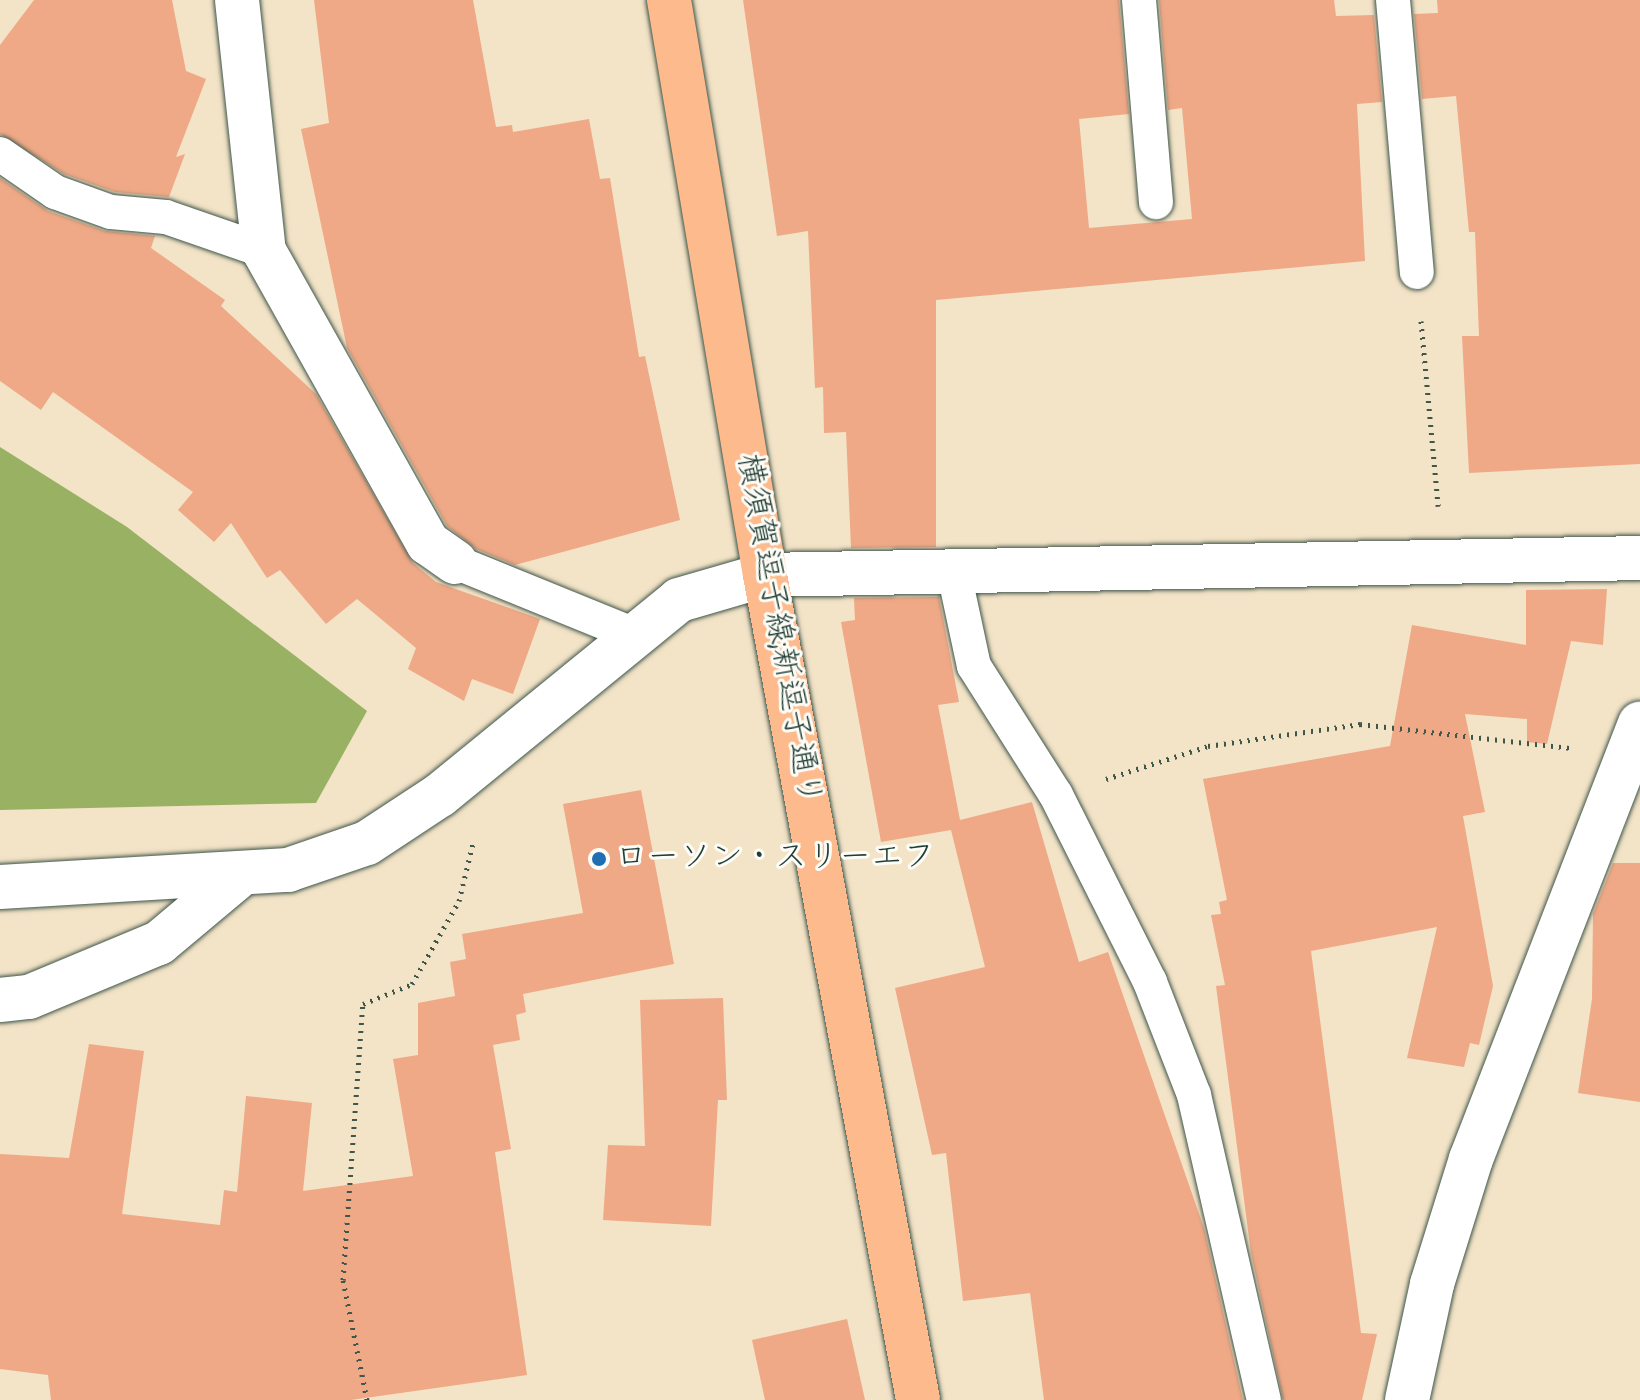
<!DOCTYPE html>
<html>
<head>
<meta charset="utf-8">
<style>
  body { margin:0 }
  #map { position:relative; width:1640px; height:1400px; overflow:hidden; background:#f3e3c7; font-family:"Indie Flower","Klee One",sans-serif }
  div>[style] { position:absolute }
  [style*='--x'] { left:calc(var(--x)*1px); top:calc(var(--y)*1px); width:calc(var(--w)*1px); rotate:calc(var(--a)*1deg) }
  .forest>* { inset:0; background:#98b162 }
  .building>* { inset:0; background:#efa987 }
  .path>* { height:5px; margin-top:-2.5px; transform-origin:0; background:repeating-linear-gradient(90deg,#3f564a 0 2px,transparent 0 8px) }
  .roads { filter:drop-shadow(0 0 2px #3f564a) drop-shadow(0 0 2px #3f564a) }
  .service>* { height:34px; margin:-17px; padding:0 17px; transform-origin:17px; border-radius:17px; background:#fff }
  .minor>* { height:44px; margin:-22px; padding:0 22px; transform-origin:22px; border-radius:22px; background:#fff }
  .tertiary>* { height:44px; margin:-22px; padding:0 22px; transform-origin:22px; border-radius:22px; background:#fff }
  .primary>* { height:44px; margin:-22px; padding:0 22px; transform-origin:22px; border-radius:22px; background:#fcba8d }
  .dots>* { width:22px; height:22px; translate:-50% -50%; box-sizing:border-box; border:4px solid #fdfcf7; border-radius:50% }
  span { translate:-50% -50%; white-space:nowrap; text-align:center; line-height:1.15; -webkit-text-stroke:6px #fdfcf7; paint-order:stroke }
  .street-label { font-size:32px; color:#1f3d34 }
  .poi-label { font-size:32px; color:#1f3d34 }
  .left { translate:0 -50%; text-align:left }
</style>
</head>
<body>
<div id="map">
  <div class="forest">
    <div style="clip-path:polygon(0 447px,127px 527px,367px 711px,316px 803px,0 810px)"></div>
  </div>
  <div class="building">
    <div style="clip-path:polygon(34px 0,172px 0,186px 71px,206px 79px,176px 157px,185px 154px,169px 197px,115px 192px,64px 174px,0 134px,0 45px)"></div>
    <div style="clip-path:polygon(314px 0,473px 0,496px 127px,512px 125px,513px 132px,589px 119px,600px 179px,610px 178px,639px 357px,645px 356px,680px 520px,515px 565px,476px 549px,447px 526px,347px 348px,301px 129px,329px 123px)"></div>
    <div style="clip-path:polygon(743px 0,1119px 0,1129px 114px,1079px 119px,1089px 228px,1192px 219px,1182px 108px,1168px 110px,1159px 0,1334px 0,1336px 16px,1374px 15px,1382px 102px,1357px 104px,1365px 261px,936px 300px,936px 547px,851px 548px,846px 432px,824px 433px,823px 387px,815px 388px,808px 231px,777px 236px)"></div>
    <div style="clip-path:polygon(1437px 0,1640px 0,1640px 464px,1469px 473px,1462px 336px,1479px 336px,1475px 232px,1469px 232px,1456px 96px,1422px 99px,1414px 14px,1438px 13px)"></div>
    <div style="clip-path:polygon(0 178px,48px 211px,105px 231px,155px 236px,151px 248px,225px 300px,221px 306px,316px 394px,413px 563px,436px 582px,540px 619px,513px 694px,472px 679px,464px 701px,408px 669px,416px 648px,357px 599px,326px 624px,280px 570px,267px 578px,231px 523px,214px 542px,178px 510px,193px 492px,53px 392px,41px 410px,0 381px)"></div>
    <div style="clip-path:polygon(1607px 589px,1603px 645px,1571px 641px,1547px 744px,1527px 742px,1527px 719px,1465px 714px,1485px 812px,1463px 816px,1493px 986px,1479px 1045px,1470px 1043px,1464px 1067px,1407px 1058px,1437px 927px,1311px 951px,1361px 1333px,1377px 1334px,1362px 1400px,1283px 1400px,1251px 1253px,1216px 986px,1225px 985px,1211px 915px,1221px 914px,1219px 902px,1227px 900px,1203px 779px,1390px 746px,1412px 625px,1526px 645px,1526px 590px)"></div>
    <div style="clip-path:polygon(939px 597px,959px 702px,938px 705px,960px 820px,1032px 802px,1079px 962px,1108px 952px,1204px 1228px,1243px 1400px,1044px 1400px,1030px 1293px,963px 1301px,946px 1153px,932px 1155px,895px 988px,985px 967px,951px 830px,881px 842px,841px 622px,855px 620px,854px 598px)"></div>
    <div style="clip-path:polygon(641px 790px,674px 964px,523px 994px,526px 1012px,516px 1015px,520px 1040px,493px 1045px,511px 1149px,495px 1152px,527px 1375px,351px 1400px,51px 1400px,48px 1375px,0 1369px,0 1154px,69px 1158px,89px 1044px,144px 1051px,122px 1214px,220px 1225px,224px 1190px,237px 1192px,246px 1096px,312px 1103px,303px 1191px,413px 1176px,393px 1059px,418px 1055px,418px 1003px,455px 996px,450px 962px,466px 959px,462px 934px,583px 913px,563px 804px)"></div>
    <div style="clip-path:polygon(1613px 863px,1640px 863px,1640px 1102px,1578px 1093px,1592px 999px,1593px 914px)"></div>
    <div style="clip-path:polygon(723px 998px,727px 1100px,718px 1100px,711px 1226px,603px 1220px,608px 1145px,645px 1146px,640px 1000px)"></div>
    <div style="clip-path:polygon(847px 1319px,865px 1400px,765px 1400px,752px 1340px)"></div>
  </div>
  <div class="path">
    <div style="--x:1421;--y:321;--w:186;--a:84.7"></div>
    <div style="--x:1106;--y:779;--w:107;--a:-17.9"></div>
    <div style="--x:1208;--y:746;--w:154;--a:-8.2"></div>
    <div style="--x:1360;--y:724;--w:213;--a:6.5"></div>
    <div style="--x:367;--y:1400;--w:122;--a:-101.3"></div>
    <div style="--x:343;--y:1280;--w:277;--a:-85.9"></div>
    <div style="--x:363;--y:1004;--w:53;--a:-22.2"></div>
    <div style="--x:412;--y:984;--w:95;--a:-60.5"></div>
    <div style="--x:459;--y:901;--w:60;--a:-76.4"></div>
  </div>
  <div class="roads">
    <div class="service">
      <div style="--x:1139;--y:0;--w:203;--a:85.2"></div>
      <div style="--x:1393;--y:0;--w:273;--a:85"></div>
      <div style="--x:0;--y:154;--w:67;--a:34.6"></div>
      <div style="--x:55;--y:192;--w:59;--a:19.7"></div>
      <div style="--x:111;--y:212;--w:55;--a:5.2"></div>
      <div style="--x:166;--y:217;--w:104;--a:19.1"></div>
      <div style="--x:455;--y:562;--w:191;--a:22.1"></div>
      <div style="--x:954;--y:573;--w:95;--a:77.9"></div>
      <div style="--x:974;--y:666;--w:153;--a:57.6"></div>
      <div style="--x:1056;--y:795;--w:209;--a:63.3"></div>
      <div style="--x:1150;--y:982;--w:121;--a:68.7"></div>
      <div style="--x:1194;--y:1095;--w:313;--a:77.1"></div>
    </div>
    <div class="minor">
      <div style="--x:237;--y:0;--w:252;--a:83.9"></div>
      <div style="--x:264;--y:251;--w:335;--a:60.7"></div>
      <div style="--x:428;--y:543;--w:33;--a:35"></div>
      <div style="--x:765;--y:575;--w:875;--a:-1.11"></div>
      <div style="--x:0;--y:1000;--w:29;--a:-6"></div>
      <div style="--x:29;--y:997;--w:141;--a:-22.6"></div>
      <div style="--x:159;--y:943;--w:106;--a:-40"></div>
    </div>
    <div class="tertiary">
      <div style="--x:0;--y:887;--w:289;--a:-3.4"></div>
      <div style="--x:288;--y:870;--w:83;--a:-18.9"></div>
      <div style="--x:367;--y:843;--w:87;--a:-33.3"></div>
      <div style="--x:440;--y:795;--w:308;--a:-39.2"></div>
      <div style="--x:679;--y:600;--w:90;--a:-16.2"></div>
      <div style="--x:1407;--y:1400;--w:119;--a:-77.8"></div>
      <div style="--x:1432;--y:1284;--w:131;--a:-72.7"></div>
      <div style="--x:1471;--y:1159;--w:467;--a:-68.8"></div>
    </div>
    <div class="primary">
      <div style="--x:669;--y:0;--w:583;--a:80.52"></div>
      <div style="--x:765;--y:575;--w:839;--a:79.49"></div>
    </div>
  </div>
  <div class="dots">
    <div style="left:599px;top:859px;background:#1f6fb2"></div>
  </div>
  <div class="street-label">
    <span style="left:777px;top:630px;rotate:80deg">横須賀逗子線;新逗子通り</span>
  </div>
  <div class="poi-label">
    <span class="left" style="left:615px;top:859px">ローソン・スリーエフ</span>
  </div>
</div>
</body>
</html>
